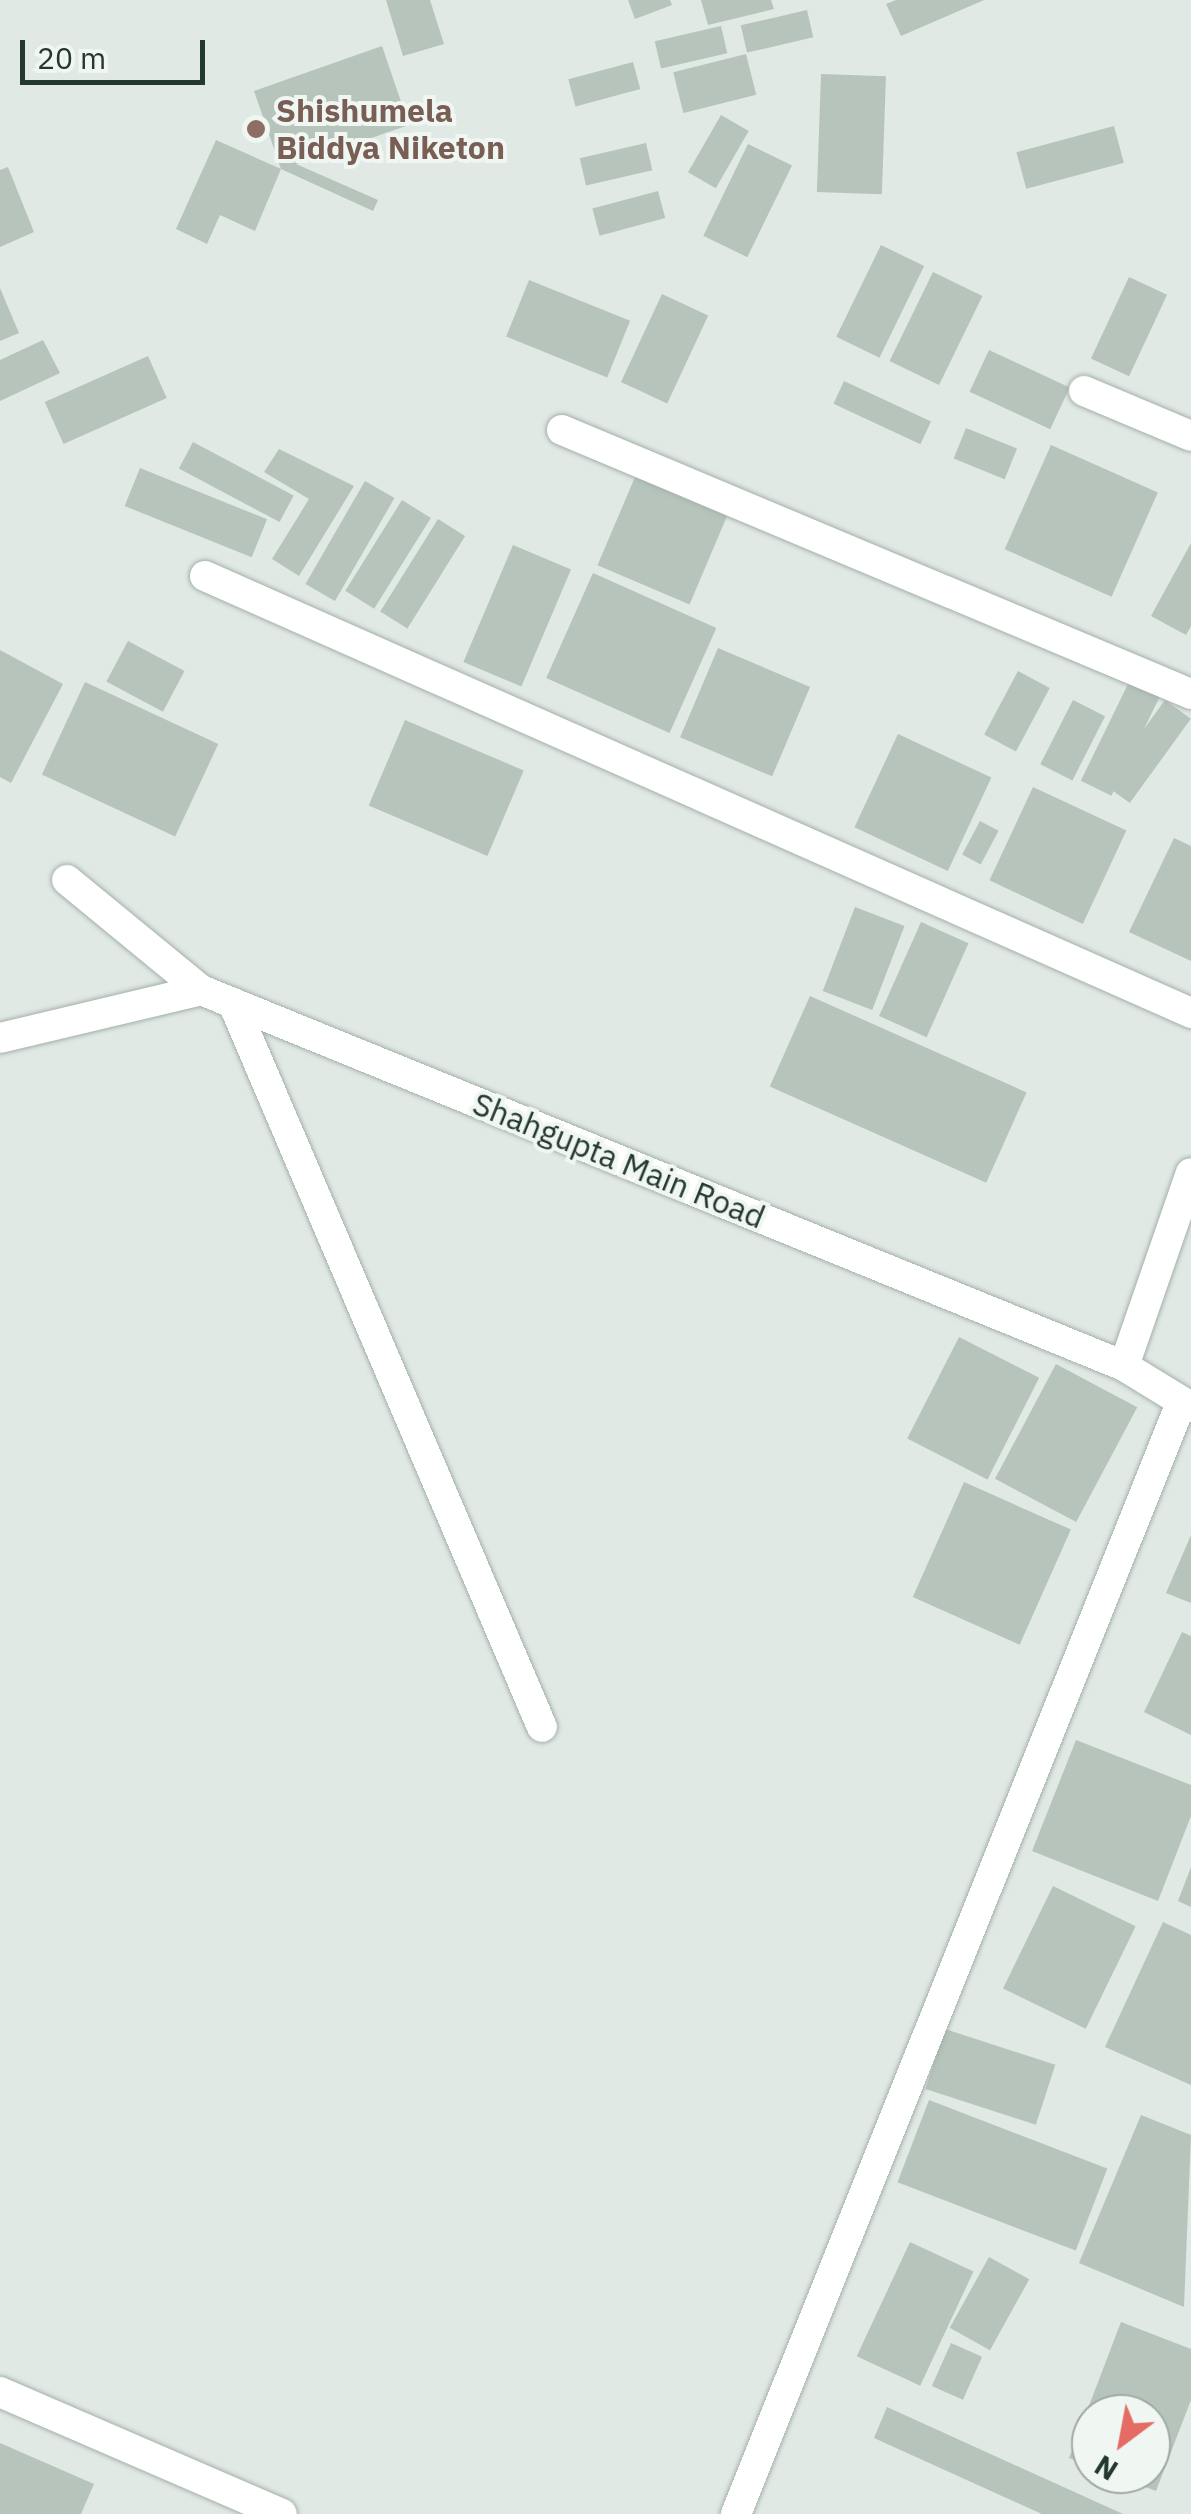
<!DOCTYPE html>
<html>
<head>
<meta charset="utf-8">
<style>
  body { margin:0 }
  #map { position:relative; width:1191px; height:2514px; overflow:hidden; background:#e0e9e4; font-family:"IBM Plex Sans",sans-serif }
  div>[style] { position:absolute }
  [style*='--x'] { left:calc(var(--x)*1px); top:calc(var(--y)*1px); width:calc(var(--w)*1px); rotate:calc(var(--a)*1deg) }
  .building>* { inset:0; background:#b6c4bc; transform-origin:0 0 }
  .roads { filter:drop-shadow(0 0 2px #a4b0aa) drop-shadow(0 0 2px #a4b0aa) }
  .minor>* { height:30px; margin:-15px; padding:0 15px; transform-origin:15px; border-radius:15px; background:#fff }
  .dots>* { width:28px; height:28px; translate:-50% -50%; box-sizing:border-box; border:5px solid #f0f6f2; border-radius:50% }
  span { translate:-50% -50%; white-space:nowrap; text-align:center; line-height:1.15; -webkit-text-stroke:8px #f0f6f2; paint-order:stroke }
  .education-label { font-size:32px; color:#785e54; font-weight:700 }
  .left { translate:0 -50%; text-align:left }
  .street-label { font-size:32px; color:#23382e }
  .north { position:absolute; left:1071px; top:2394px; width:100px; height:100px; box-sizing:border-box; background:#f0f6f2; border:2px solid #9eaaa4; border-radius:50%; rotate:212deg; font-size:28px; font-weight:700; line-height:40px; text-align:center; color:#23382e }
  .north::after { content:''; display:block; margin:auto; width:35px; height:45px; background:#e46c64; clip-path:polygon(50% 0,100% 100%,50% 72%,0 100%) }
  .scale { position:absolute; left:20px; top:40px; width:185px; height:45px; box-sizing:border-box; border:5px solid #23382e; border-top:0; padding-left:12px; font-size:30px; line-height:35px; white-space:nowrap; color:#23382e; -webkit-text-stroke:8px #f0f6f2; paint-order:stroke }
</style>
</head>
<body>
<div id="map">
  <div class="building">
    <div style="clip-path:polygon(386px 0,430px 0,444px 44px,403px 56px)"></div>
    <div style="clip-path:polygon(628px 0,670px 0,672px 5px,635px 19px)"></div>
    <div style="clip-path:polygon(701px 0,771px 0,774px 9px,708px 25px)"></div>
    <div style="clip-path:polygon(896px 0,984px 0,901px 36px,886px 4px)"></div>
    <div style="left:807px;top:10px;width:28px;height:68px;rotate:77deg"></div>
    <div style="left:721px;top:26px;width:28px;height:68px;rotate:77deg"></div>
    <div style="clip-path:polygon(382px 46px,409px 125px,296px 164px,378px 200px,373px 211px,281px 169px,254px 91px)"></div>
    <div style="left:746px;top:54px;width:42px;height:75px;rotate:76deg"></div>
    <div style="left:633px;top:62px;width:28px;height:67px;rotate:75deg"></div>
    <div style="left:821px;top:74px;width:65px;height:118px;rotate:2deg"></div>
    <div style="left:721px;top:115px;width:32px;height:66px;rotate:30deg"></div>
    <div style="left:1114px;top:126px;width:38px;height:101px;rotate:75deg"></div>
    <div style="clip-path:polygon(216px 140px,281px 169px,255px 231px,220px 215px,207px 244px,176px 229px)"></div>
    <div style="left:646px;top:143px;width:28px;height:68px;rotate:77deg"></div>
    <div style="left:748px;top:144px;width:49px;height:102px;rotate:26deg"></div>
    <div style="clip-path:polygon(8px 167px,34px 232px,0 247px,0 170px)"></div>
    <div style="left:658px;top:191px;width:28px;height:68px;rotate:75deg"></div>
    <div style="left:881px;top:245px;width:48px;height:102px;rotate:26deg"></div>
    <div style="left:933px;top:272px;width:55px;height:99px;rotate:26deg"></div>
    <div style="left:1129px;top:277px;width:42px;height:90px;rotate:25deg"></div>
    <div style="left:529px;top:280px;width:109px;height:61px;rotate:22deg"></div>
    <div style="clip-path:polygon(0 288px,19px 333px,0 341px)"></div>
    <div style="left:662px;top:294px;width:51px;height:97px;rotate:25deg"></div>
    <div style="clip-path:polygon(43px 340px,60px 373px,0 401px,0 360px)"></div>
    <div style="left:989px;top:350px;width:89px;height:46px;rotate:25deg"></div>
    <div style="left:148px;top:356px;width:46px;height:113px;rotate:66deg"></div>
    <div style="left:844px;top:381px;width:96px;height:25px;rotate:25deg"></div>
    <div style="left:966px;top:428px;width:55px;height:33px;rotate:22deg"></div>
    <div style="left:193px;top:442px;width:114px;height:30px;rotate:28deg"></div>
    <div style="left:1051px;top:445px;width:117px;height:114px;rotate:24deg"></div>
    <div style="clip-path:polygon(279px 449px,354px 486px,299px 576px,272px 559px,309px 499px,264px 472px)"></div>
    <div style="left:140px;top:468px;width:137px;height:41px;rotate:22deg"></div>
    <div style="left:635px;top:477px;width:100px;height:96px;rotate:23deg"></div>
    <div style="left:365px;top:481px;width:34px;height:119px;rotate:30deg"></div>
    <div style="left:402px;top:500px;width:34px;height:107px;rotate:32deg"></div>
    <div style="left:438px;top:519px;width:32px;height:109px;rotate:32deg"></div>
    <div style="clip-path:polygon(1191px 543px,1191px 626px,1186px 635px,1151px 616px)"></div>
    <div style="left:513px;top:545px;width:63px;height:127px;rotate:23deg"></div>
    <div style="left:593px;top:573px;width:135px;height:115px;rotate:24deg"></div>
    <div style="left:128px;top:641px;width:64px;height:46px;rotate:28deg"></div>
    <div style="left:718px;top:648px;width:100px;height:97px;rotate:23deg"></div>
    <div style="clip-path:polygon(0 650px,63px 684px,11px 783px,0 777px)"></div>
    <div style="left:1018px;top:671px;width:36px;height:72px;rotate:28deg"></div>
    <div style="left:85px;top:682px;width:147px;height:102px;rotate:25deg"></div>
    <div style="left:1129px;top:682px;width:34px;height:110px;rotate:26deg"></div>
    <div style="left:1073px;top:700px;width:36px;height:72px;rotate:27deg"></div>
    <div style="left:1165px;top:700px;width:32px;height:104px;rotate:36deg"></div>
    <div style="left:405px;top:720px;width:129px;height:93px;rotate:23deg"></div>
    <div style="left:898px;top:734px;width:103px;height:103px;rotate:25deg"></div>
    <div style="left:1033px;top:787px;width:103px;height:103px;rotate:25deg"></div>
    <div style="left:980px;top:821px;width:21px;height:38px;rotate:28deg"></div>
    <div style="clip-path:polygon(1174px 838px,1191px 846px,1191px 961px,1129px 932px)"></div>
    <div style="left:855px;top:907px;width:53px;height:90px;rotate:21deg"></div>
    <div style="left:921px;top:922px;width:52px;height:103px;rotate:24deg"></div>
    <div style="left:810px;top:996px;width:237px;height:99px;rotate:24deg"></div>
    <div style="left:959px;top:1337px;width:90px;height:114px;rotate:27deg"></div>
    <div style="left:1056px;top:1364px;width:92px;height:130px;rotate:28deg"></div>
    <div style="left:964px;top:1482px;width:117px;height:126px;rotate:24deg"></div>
    <div style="clip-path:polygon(1191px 1535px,1191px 1603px,1166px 1593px)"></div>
    <div style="clip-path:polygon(1182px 1632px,1191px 1636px,1191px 1735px,1144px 1712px)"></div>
    <div style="clip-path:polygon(1076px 1740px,1191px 1785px,1191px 1816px,1158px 1901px,1032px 1851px)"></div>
    <div style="clip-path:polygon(1191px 1867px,1191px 1907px,1178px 1901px)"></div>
    <div style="left:1053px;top:1886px;width:92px;height:114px;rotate:26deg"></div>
    <div style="clip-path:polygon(1163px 1922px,1191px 1935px,1191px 2085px,1105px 2047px)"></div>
    <div style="left:945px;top:2029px;width:116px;height:63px;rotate:18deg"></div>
    <div style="left:929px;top:2100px;width:191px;height:88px;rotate:21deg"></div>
    <div style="clip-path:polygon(1141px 2115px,1191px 2135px,1184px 2307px,1079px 2263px)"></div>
    <div style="left:910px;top:2242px;width:70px;height:126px;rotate:25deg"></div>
    <div style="left:989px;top:2257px;width:46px;height:81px;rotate:29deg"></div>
    <div style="clip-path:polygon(1121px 2322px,1191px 2349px,1191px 2400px,1156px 2491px,1111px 2474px,1151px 2474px,1151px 2414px,1091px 2414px,1091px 2466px,1069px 2458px)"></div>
    <div style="left:951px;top:2343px;width:34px;height:47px;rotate:24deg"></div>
    <div style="clip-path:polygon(887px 2407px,1123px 2514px,1042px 2514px,874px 2438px)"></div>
    <div style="clip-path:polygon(0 2443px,94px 2484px,81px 2514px,0 2514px)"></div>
  </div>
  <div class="roads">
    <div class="minor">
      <div style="--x:1084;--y:391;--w:116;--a:22.8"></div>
      <div style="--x:562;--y:430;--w:682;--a:22.77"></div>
      <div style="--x:205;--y:576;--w:1079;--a:23.9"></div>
      <div style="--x:67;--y:880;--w:173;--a:39.4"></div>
      <div style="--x:201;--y:990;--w:997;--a:22.16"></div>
      <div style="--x:1124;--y:1366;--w:79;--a:31.5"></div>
      <div style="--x:233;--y:1003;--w:787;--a:66.89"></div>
      <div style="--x:0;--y:1038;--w:207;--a:-13.4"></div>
      <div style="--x:1124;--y:1366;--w:204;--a:-70.9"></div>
      <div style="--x:0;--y:2392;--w:307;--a:23.4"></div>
      <div style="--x:736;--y:2514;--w:1197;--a:-68.17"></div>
    </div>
  </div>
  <div class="dots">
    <div style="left:256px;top:129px;background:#8d6e63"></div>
  </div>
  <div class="education-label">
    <span class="left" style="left:276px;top:129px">Shishumela<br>Biddya Niketon</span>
  </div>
  <div class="street-label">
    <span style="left:619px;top:1160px;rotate:22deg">Shahgupta Main Road</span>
  </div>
  <div class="north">N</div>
  <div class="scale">20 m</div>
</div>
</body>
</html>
